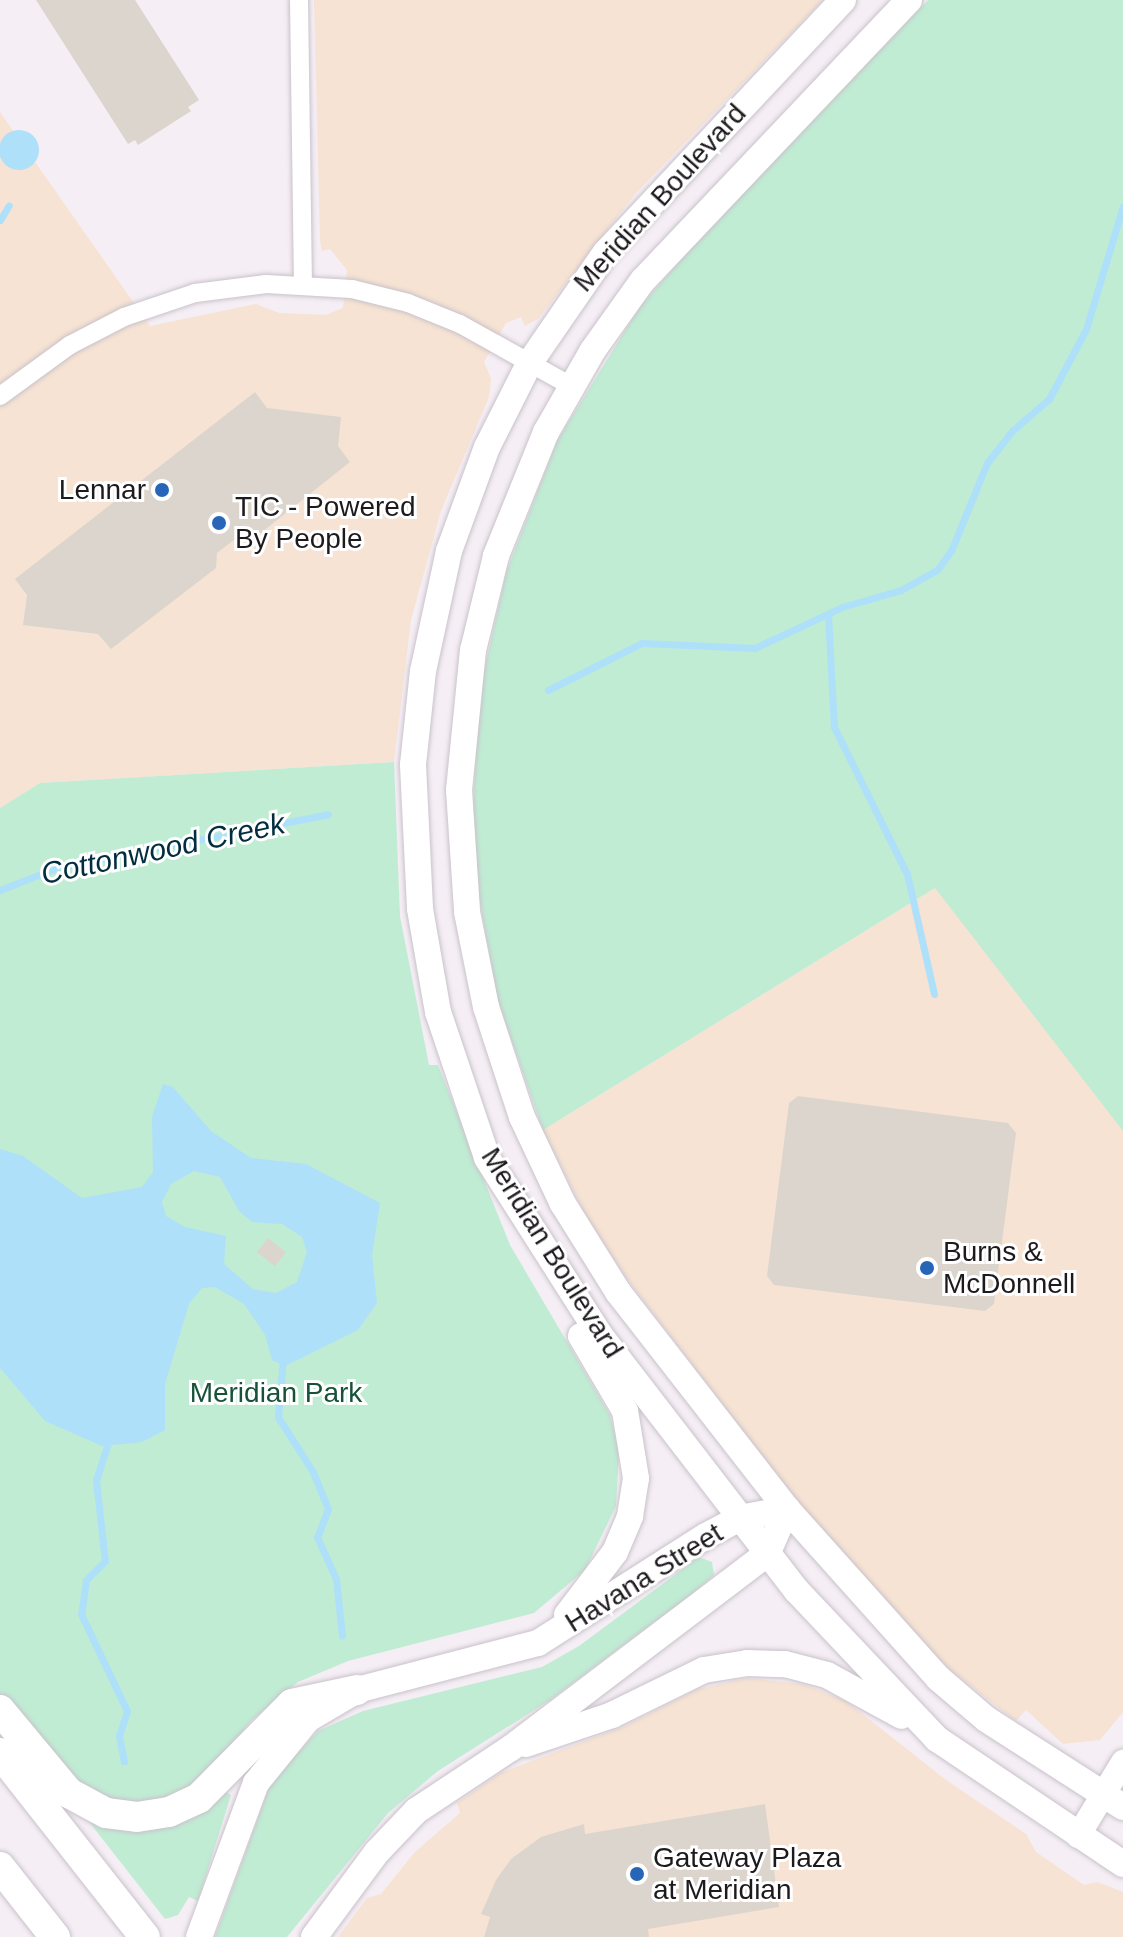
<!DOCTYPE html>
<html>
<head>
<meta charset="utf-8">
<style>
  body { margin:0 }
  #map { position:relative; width:1123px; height:1937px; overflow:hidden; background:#f5eef5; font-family:Helvetica,sans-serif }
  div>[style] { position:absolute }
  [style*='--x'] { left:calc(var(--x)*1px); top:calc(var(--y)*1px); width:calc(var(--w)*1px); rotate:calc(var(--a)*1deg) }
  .commercial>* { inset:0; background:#f6e3d3 }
  .green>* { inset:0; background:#c0ecd4 }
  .water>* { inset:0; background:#aee0fa }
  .round { border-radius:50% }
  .stream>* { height:7px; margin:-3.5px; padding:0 3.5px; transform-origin:3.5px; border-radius:3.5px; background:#aee0fa }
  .building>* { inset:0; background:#dcd5ce; transform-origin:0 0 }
  .roads { filter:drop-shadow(0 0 2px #c9c2ca) drop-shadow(0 0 2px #c9c2ca) }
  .minor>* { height:18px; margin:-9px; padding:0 9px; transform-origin:9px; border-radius:9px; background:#fff }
  .tertiary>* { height:24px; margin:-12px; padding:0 12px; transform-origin:12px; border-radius:12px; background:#fff }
  .secondary>* { height:26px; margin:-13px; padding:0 13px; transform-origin:13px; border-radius:13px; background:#fff }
  .primary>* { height:30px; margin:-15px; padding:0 15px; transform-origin:15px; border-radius:15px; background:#fff }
  .dots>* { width:22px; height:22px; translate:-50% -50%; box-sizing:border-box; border:4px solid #fff; border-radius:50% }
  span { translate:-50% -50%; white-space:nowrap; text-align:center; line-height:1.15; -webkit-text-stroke:6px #fff; paint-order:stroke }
  .street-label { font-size:28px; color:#1d1a1d }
  .poi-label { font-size:28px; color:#1d1a1d }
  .right { translate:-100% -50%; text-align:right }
  .left { translate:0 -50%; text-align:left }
  .park-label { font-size:28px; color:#165138 }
  .water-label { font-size:30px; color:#022d3f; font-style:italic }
</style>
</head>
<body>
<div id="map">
  <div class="commercial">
    <div style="clip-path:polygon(314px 0,823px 0,635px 194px,538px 319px,525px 326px,521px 317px,506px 323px,484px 362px,491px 379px,489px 397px,441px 511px,411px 620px,394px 762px,40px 783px,0 808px,0 112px,150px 326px,256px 304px,279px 313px,326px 315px,343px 308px,347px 270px,330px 249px,322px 251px,320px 240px)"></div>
    <div style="clip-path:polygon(1123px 758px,1123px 1712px,1100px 1740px,1063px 1744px,1026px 1710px,1016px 1721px,950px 1670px,848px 1569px,625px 1276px,584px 1212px,543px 1130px,935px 888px)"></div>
    <div style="clip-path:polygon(748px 1678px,803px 1684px,846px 1701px,946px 1780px,1026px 1834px,1036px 1852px,1084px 1885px,1097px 1882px,1123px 1892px,1123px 1937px,338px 1937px,367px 1898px,381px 1894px,415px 1852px,460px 1813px,457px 1803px,500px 1773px,625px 1726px,698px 1689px)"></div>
  </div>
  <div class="green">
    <div style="clip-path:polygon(928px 0,1123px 0,1123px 1131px,935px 888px,543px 1130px,498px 1001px,479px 897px,473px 812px,479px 694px,506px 573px,557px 441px,639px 308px,709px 227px)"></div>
    <div style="clip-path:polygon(394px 762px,400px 916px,429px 1065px,438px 1065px,510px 1245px,610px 1415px,619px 1451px,616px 1506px,585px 1570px,534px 1613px,348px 1661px,298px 1682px,251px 1721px,198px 1785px,146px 1805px,87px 1794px,0 1701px,0 808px,40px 783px)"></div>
    <div style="clip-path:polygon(699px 1557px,712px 1562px,714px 1575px,692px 1594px,550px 1700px,438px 1771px,388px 1813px,287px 1937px,215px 1937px,271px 1782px,318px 1731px,363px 1711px,542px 1667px,579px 1646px)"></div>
    <div style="clip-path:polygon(226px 1792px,231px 1795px,198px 1901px,189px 1897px,178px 1915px,165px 1919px,90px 1823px,207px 1807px)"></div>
  </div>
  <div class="water">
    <div class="round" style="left:-1px;top:130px;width:40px;height:40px"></div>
    <div style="clip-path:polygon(evenodd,163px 1084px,173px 1087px,211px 1131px,251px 1158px,306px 1164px,380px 1203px,372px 1255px,377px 1303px,358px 1330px,285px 1366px,272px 1360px,265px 1335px,244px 1304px,215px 1287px,202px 1288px,189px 1304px,165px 1384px,165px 1430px,142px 1442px,102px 1446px,45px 1421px,0 1368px,0 1149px,23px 1156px,82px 1198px,142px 1187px,153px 1172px,152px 1117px,163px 1084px,194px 1171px,220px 1177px,239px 1211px,252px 1222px,282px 1224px,302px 1237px,307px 1252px,297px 1282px,276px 1293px,253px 1289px,224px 1264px,226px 1236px,185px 1227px,166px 1216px,162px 1202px,171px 1184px,194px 1171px)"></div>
  </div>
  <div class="stream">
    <div style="--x:0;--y:220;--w:17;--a:-59"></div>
    <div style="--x:828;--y:614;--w:113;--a:87"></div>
    <div style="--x:834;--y:727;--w:164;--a:63.6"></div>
    <div style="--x:907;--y:874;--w:123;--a:77.3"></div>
    <div style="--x:548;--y:690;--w:105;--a:-26.6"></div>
    <div style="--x:642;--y:643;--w:113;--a:2.5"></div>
    <div style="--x:755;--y:648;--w:96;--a:-25.2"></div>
    <div style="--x:842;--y:607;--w:61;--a:-16.1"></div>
    <div style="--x:901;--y:590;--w:41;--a:-29.1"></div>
    <div style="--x:937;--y:570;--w:24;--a:-54"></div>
    <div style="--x:951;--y:551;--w:95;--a:-67.8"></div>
    <div style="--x:987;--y:463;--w:41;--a:-52"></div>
    <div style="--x:1012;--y:431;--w:49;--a:-40.9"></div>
    <div style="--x:1049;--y:399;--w:79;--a:-62.1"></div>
    <div style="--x:1086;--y:329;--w:128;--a:-73.3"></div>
    <div style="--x:0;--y:890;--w:60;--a:-21.4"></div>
    <div style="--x:56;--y:868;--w:277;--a:-11.2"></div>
    <div style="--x:283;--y:1358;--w:59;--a:94.8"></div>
    <div style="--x:278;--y:1417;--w:65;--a:57.5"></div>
    <div style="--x:313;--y:1472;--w:40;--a:68"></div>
    <div style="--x:328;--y:1509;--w:30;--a:111"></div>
    <div style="--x:317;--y:1537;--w:46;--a:65.7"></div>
    <div style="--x:336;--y:1579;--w:57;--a:84"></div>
    <div style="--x:110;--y:1437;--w:45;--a:108"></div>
    <div style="--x:96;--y:1480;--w:81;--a:83.7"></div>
    <div style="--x:105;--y:1561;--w:27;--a:135"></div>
    <div style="--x:86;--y:1580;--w:34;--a:98"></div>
    <div style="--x:81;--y:1614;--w:107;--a:64.6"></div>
    <div style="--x:127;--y:1711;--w:26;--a:108"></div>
    <div style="--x:119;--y:1736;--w:26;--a:79"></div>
  </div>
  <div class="building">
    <div style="clip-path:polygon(36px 0,135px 0,199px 100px,188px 107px,191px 111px,138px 145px,135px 140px,128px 144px)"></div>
    <div style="clip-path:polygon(255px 392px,267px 408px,341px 417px,338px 446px,350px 462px,247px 544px,239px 536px,217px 553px,216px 568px,111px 649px,98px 634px,23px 625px,27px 595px,15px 579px)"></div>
    <div style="clip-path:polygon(798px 1096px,1008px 1123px,1016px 1133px,994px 1304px,985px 1311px,774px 1285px,767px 1276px,789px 1103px)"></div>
    <div style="left:268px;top:1238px;width:23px;height:18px;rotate:38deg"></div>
    <div style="clip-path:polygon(765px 1804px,779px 1907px,648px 1929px,649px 1937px,484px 1937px,490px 1917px,481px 1914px,496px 1880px,511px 1859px,541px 1837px,584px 1824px,585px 1834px)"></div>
  </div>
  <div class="roads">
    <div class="minor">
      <div style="--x:299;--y:0;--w:286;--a:89.2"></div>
      <div style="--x:0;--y:396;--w:87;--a:-36.1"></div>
      <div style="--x:70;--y:345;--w:61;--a:-27.4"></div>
      <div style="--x:124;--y:317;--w:75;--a:-18.7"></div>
      <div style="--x:195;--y:293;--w:72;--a:-7.2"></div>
      <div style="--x:266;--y:284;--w:86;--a:3.3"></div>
      <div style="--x:352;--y:289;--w:58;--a:14"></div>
      <div style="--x:408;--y:303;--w:56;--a:22"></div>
      <div style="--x:460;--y:324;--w:127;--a:29.2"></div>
    </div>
    <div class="tertiary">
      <div style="--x:1078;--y:1836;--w:87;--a:-58.7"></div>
    </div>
    <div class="secondary">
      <div style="--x:843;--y:0;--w:346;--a:133.2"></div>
      <div style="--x:606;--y:252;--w:134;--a:124.6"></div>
      <div style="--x:530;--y:362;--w:95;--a:116.8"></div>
      <div style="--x:487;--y:447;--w:111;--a:110.1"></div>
      <div style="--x:449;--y:551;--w:123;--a:102.2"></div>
      <div style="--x:423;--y:671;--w:95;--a:96.1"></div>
      <div style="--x:413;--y:765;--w:144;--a:87.2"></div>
      <div style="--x:420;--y:909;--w:105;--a:80.1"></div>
      <div style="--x:438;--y:1012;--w:154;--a:71.4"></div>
      <div style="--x:487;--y:1158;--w:209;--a:57.5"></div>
      <div style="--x:599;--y:1334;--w:324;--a:52.4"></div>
      <div style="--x:797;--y:1591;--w:204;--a:46.6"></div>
      <div style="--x:937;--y:1739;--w:224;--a:33.9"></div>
      <div style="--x:909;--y:0;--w:386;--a:133.5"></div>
      <div style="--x:643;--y:280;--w:86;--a:125.5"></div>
      <div style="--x:593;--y:350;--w:95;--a:119.8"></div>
      <div style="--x:546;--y:432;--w:134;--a:112"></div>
      <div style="--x:496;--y:556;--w:97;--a:103.7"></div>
      <div style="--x:473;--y:650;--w:141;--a:95.7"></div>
      <div style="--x:459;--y:790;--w:122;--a:86.2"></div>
      <div style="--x:467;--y:912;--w:97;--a:78.7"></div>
      <div style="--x:486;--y:1007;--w:116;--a:71.9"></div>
      <div style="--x:522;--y:1117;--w:96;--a:64.8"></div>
      <div style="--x:563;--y:1204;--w:104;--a:58"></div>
      <div style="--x:618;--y:1292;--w:275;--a:52.1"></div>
      <div style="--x:787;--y:1509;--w:227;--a:48.2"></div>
      <div style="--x:938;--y:1678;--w:63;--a:40.5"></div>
      <div style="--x:986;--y:1719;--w:163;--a:32.7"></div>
      <div style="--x:567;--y:1615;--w:79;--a:-52.7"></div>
      <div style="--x:615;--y:1552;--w:39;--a:-67"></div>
      <div style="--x:630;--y:1516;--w:38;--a:-81"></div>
      <div style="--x:636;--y:1478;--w:68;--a:-99.3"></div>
      <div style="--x:625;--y:1411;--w:87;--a:-120.4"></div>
      <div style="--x:526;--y:1744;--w:91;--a:-18.6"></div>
      <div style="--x:612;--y:1715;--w:102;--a:-26.1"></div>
      <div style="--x:704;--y:1670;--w:44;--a:-9.2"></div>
      <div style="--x:747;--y:1663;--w:38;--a:2"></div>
      <div style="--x:785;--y:1664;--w:43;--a:14.7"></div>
      <div style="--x:827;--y:1675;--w:85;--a:28.7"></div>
      <div style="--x:199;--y:1937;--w:164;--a:-69.7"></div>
      <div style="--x:256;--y:1783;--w:82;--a:-50.9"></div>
      <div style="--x:308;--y:1719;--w:57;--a:-30.6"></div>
      <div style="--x:357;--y:1690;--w:187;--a:-14.6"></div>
      <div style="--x:538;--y:1643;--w:199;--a:-32.5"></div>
      <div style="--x:706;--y:1536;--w:38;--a:-28"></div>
      <div style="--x:740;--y:1518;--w:48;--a:-10.8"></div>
      <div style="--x:314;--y:1937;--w:106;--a:-53.5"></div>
      <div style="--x:377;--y:1852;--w:57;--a:-46.4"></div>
      <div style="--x:416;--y:1811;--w:114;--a:-33.6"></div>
      <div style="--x:511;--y:1748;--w:321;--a:-37.2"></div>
      <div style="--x:767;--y:1554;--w:49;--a:-66"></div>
    </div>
    <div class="primary">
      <div style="--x:0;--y:1710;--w:108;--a:50.3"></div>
      <div style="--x:69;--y:1793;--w:42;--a:28.4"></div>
      <div style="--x:106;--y:1813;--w:31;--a:7"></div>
      <div style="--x:137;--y:1817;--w:32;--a:-9"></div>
      <div style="--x:169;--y:1812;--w:33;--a:-25"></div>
      <div style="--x:199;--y:1798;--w:132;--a:-45.3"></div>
      <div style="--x:292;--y:1704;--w:66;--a:-12.2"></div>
      <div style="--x:0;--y:1753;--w:234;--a:51.8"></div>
      <div style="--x:0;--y:1867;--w:89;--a:51.8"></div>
    </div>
  </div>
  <div class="dots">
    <div style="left:162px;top:490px;background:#2665b7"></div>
    <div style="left:219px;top:523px;background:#2665b7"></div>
    <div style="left:927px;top:1268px;background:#2665b7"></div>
    <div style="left:637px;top:1874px;background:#2665b7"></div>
  </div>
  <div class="street-label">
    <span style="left:660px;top:198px;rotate:-48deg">Meridian Boulevard</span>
    <span style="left:552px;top:1253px;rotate:58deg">Meridian Boulevard</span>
    <span style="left:644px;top:1578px;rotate:-32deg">Havana Street</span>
  </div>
  <div class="poi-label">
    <span class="right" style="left:146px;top:490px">Lennar</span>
    <span class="left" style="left:235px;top:523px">TIC - Powered<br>By People</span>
    <span class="left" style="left:943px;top:1268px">Burns &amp;<br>McDonnell</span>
    <span class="left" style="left:653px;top:1874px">Gateway Plaza<br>at Meridian</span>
  </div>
  <div class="park-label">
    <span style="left:276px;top:1393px">Meridian Park</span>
  </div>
  <div class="water-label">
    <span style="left:163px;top:849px;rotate:-12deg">Cottonwood Creek</span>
  </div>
</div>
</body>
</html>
